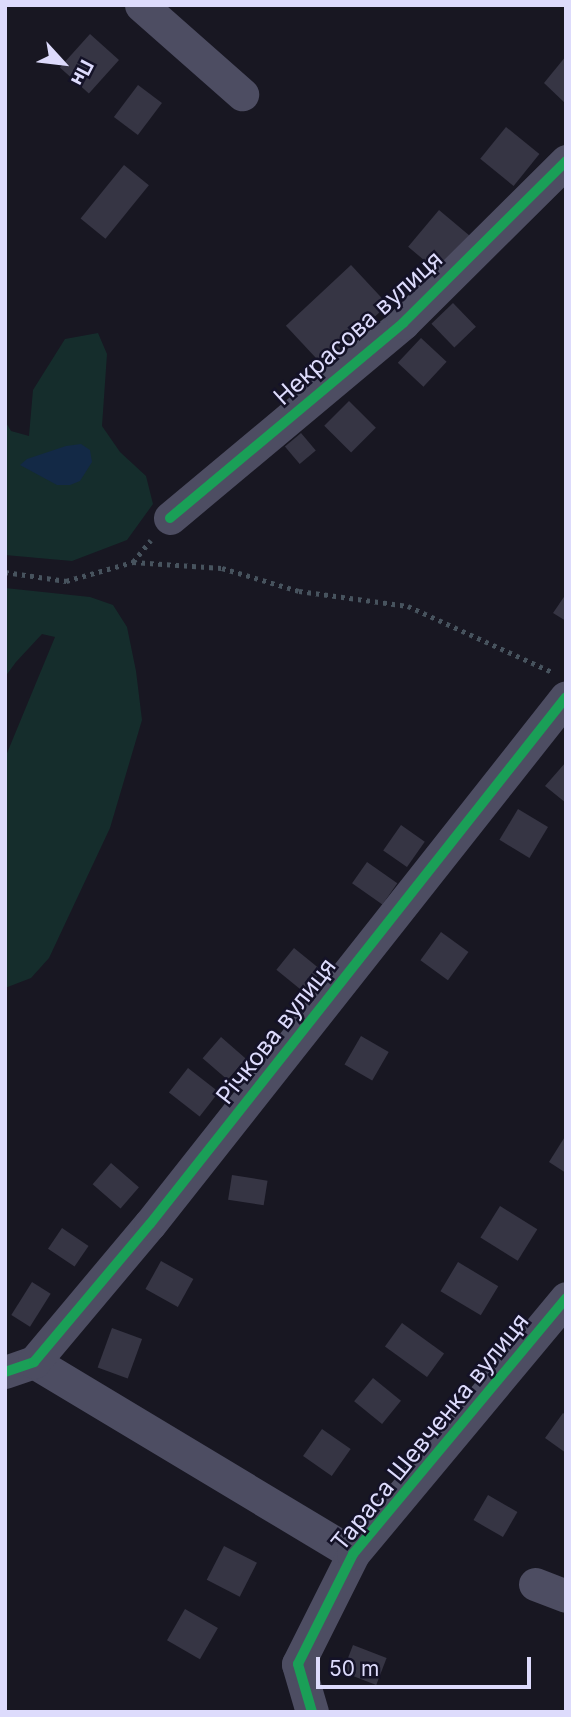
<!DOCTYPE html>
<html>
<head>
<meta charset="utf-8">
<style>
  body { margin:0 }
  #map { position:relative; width:571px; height:1717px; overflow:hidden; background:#181722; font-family:Inter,sans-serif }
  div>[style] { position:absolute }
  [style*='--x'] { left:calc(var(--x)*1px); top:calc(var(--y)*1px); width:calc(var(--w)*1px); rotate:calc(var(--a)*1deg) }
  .green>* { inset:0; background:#152d2c }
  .water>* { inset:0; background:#132946 }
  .building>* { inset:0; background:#363544; transform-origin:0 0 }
  .path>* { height:4.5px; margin-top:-2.25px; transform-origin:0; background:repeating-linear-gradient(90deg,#47535e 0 3.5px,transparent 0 8.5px) }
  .minor>* { height:33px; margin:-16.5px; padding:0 16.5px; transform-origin:16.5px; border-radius:16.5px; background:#4d4d62 }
  .cycleway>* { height:10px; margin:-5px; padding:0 5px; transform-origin:5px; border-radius:5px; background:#1a9f57 }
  span { translate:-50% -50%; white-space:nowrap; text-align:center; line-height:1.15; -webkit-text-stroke:5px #141227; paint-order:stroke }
  .street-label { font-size:24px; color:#dddbfc }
  .frame { position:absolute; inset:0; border:7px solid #dddbfc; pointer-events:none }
  .north { position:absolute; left:28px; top:28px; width:70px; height:70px; -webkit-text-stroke:5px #141227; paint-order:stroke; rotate:117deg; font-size:19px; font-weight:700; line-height:28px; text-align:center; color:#dddbfc }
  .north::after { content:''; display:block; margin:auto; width:24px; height:32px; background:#dddbfc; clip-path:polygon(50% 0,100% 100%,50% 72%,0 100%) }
  .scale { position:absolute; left:316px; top:1657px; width:215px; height:32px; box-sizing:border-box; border:4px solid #dddbfc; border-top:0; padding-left:9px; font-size:21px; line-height:24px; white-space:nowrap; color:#dddbfc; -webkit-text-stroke:5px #141227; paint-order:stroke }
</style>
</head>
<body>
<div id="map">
  <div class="green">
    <div style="clip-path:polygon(98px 333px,107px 354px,102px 426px,120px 452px,146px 476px,153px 504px,127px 540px,72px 561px,5px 555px,5px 421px,11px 431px,29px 436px,33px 390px,65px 339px)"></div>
    <div style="clip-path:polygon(5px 588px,90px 597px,113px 605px,127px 627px,136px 671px,142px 720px,110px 828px,49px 958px,31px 978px,5px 988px,5px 758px,55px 637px,42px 634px,16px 662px,5px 677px)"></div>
  </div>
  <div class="water">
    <div style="clip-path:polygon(81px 444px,90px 450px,92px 462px,80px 481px,70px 485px,57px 485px,20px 465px,27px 459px,66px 446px)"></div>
  </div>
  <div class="building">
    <div style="left:90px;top:34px;width:39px;height:45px;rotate:42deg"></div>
    <div style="clip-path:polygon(566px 56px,566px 104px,544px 83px)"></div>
    <div style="left:138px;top:85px;width:30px;height:40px;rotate:37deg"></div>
    <div style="left:506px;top:127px;width:43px;height:41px;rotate:39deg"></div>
    <div style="left:124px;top:165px;width:32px;height:69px;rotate:39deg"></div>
    <div style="left:439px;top:210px;width:42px;height:48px;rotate:40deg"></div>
    <div style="left:351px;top:265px;width:54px;height:89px;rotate:47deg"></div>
    <div style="left:453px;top:303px;width:33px;height:30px;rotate:46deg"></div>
    <div style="left:421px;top:338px;width:35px;height:34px;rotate:43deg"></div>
    <div style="left:349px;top:401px;width:38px;height:35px;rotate:45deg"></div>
    <div style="left:301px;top:433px;width:23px;height:21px;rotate:50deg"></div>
    <div style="clip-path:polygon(566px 594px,566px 621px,553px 613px)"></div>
    <div style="clip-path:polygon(566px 762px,566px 803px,545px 786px)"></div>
    <div style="left:518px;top:809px;width:35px;height:36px;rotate:31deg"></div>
    <div style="left:401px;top:825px;width:29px;height:31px;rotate:35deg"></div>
    <div style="left:367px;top:862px;width:37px;height:26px;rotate:35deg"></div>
    <div style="left:441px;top:932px;width:34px;height:35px;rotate:36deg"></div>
    <div style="left:294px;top:948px;width:36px;height:28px;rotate:39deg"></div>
    <div style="left:361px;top:1036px;width:32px;height:33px;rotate:30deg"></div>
    <div style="left:221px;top:1037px;width:33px;height:28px;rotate:41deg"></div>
    <div style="left:188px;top:1068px;width:39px;height:31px;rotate:38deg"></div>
    <div style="clip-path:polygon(566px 1135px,566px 1173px,549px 1162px)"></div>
    <div style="left:111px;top:1163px;width:37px;height:28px;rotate:41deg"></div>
    <div style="left:232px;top:1175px;width:36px;height:25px;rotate:9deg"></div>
    <div style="left:500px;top:1206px;width:44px;height:37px;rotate:32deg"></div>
    <div style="left:62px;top:1228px;width:32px;height:25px;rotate:34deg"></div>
    <div style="left:161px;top:1261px;width:37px;height:32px;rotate:29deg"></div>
    <div style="left:458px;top:1262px;width:47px;height:34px;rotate:31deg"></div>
    <div style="left:32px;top:1282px;width:22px;height:39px;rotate:32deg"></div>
    <div style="left:402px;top:1323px;width:52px;height:29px;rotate:36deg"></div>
    <div style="left:112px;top:1328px;width:32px;height:42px;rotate:20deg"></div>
    <div style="left:373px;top:1378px;width:36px;height:30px;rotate:39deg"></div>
    <div style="clip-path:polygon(563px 1413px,566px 1415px,566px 1453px,545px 1438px)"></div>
    <div style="left:322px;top:1429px;width:35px;height:33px;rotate:35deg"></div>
    <div style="left:488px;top:1495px;width:34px;height:29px;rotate:30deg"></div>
    <div style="left:224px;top:1546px;width:37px;height:38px;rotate:27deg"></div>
    <div style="left:185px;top:1609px;width:38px;height:36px;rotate:30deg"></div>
    <div style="left:353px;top:1645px;width:36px;height:29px;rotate:21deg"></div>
  </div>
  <div class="path">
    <div style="--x:133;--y:562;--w:28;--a:-51"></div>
    <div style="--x:5;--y:572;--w:62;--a:8.4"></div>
    <div style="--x:66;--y:581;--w:70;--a:-15.8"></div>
    <div style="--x:133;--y:562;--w:89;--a:3.9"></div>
    <div style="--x:222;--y:568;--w:80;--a:16.6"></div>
    <div style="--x:299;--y:591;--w:110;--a:7.8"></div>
    <div style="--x:408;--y:606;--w:158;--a:24.6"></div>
  </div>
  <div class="minor">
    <div style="--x:141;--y:5;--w:135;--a:41.4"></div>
    <div style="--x:170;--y:518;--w:304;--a:-39.9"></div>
    <div style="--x:403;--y:323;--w:230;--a:-44.8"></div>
    <div style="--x:34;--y:1362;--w:372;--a:31"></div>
    <div style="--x:5;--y:1372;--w:31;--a:-19"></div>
    <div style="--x:34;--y:1362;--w:180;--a:-50"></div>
    <div style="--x:150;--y:1224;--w:671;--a:-51.71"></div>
    <div style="--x:535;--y:1584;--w:33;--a:21"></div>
    <div style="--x:312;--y:1712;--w:50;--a:-106.3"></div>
    <div style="--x:298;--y:1664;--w:123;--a:-63.4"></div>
    <div style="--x:353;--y:1554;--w:333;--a:-50.2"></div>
  </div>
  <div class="cycleway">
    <div style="--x:170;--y:518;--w:304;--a:-39.9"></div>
    <div style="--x:403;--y:323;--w:230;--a:-44.8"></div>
    <div style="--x:5;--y:1372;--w:31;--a:-19"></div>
    <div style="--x:34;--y:1362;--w:180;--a:-50"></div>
    <div style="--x:150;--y:1224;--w:671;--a:-51.71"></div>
    <div style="--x:312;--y:1712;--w:50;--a:-106.3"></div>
    <div style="--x:298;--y:1664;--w:123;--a:-63.4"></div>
    <div style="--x:353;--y:1554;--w:333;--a:-50.2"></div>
  </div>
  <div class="street-label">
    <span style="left:358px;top:328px;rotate:-42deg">Некрасова вулиця</span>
    <span style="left:276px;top:1031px;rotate:-52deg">Річкова вулиця</span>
    <span style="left:430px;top:1432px;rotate:-51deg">Тараса Шевченка вулиця</span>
  </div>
  <div class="frame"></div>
  <div class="north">Пн</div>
  <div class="scale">50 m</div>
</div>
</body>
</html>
